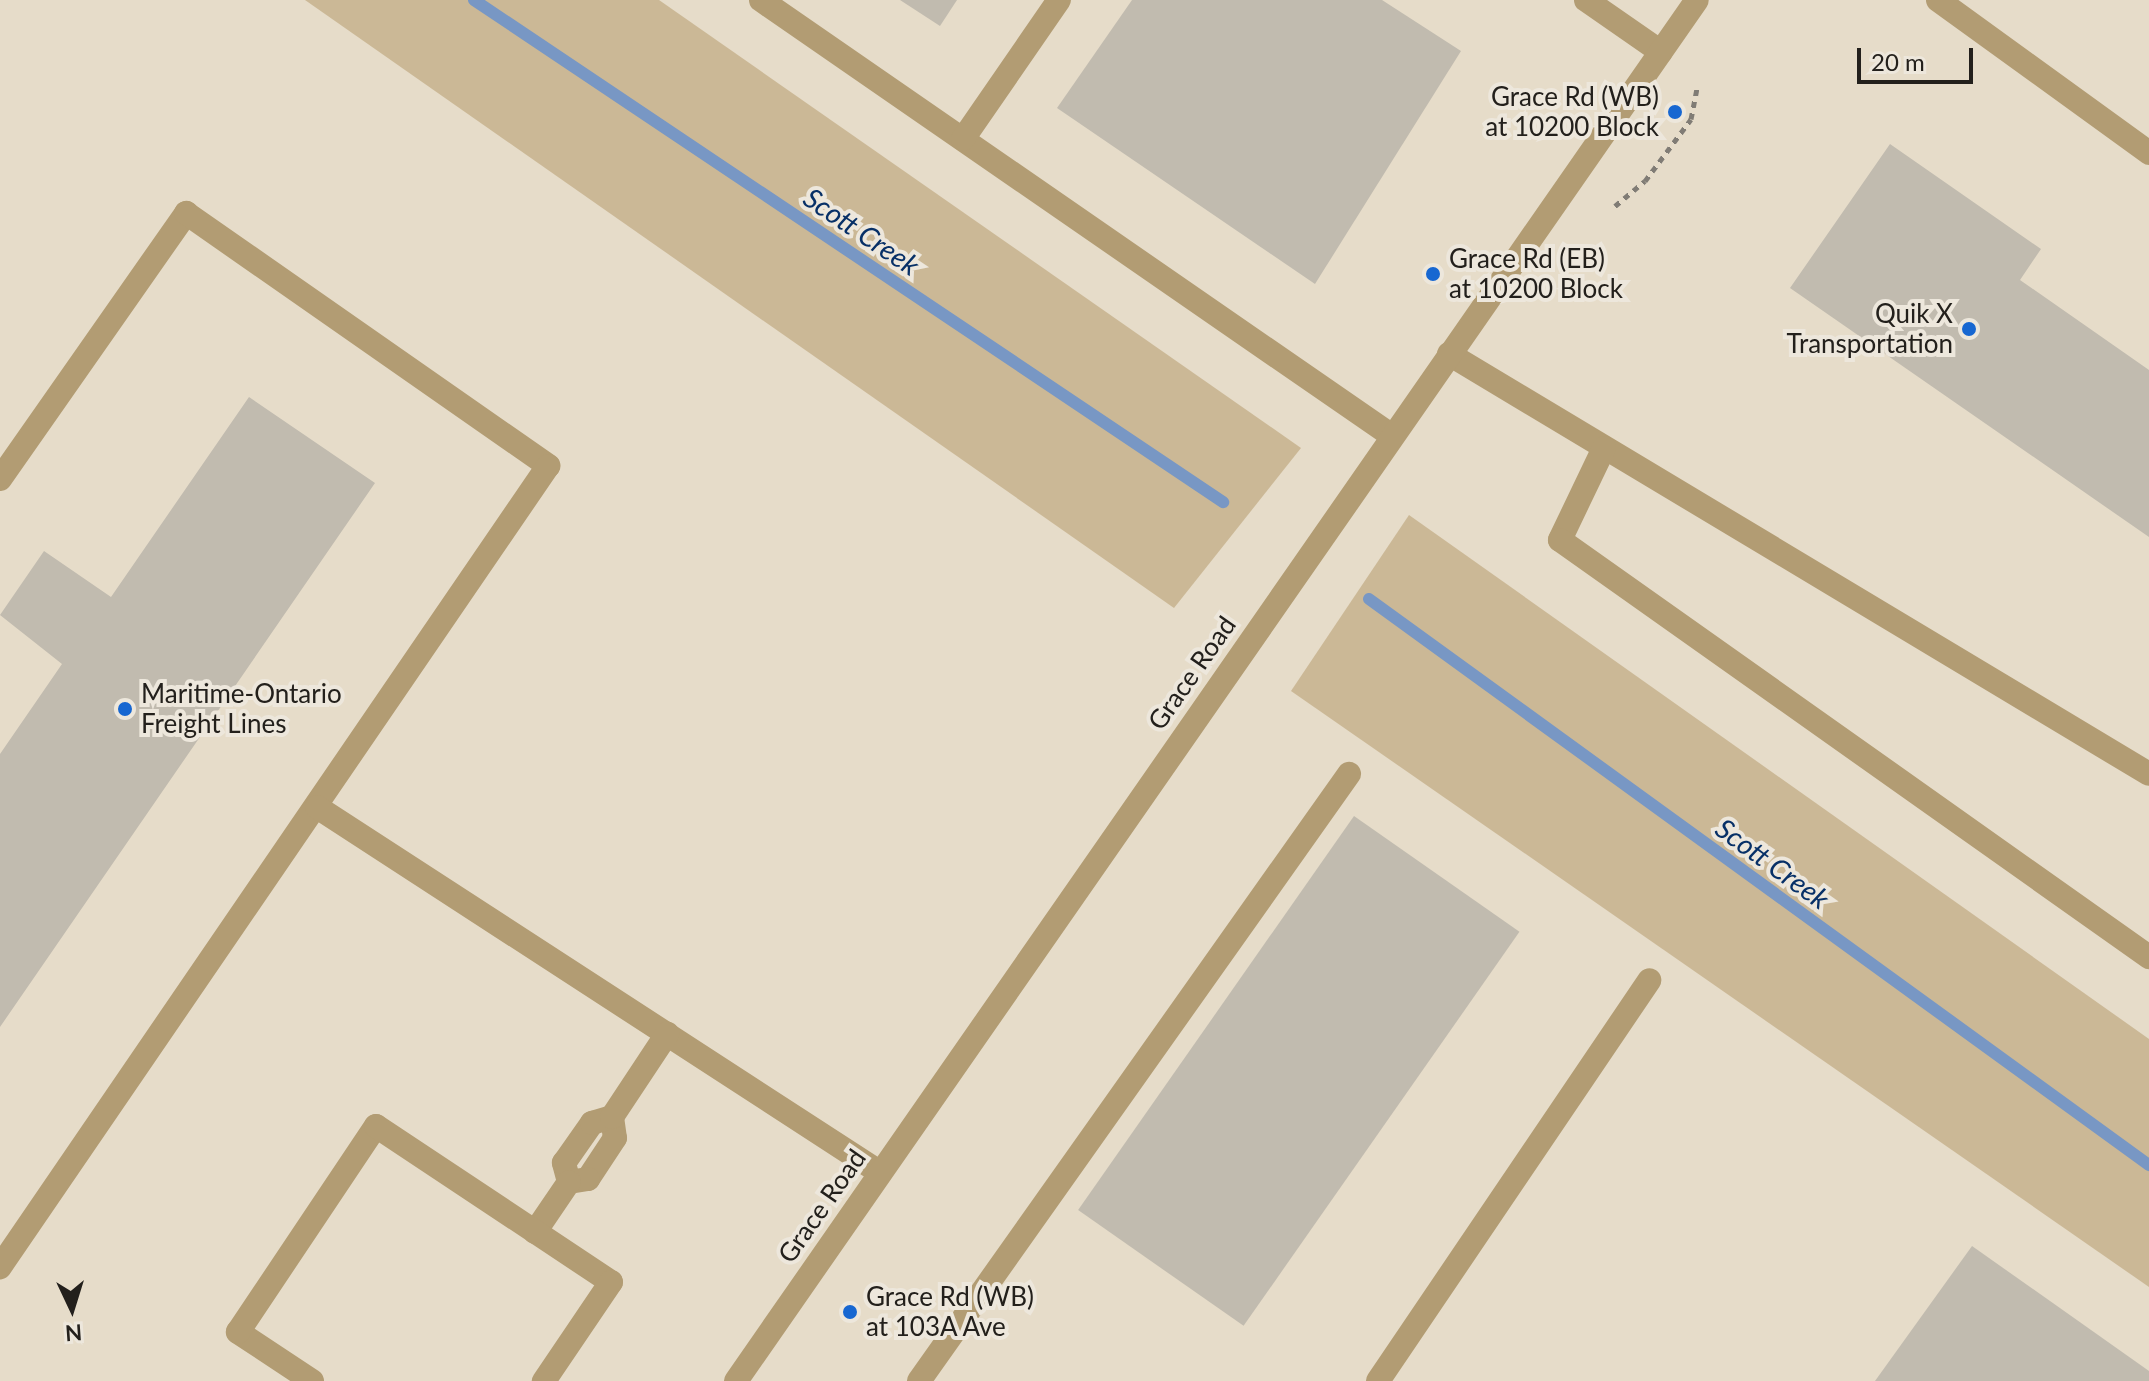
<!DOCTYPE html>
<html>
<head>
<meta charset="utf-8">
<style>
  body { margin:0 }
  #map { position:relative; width:2149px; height:1381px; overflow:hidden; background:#ede7dc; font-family:Lato,sans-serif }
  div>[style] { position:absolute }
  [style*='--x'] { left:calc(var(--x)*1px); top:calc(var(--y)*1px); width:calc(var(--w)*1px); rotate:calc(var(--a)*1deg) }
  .built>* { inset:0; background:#e6dcc9; transform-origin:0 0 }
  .green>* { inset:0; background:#cbb896 }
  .stream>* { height:12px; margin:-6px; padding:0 6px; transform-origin:6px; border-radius:6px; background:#7897c4 }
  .building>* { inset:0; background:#c1bbaf; transform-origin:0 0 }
  .path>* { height:5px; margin-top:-2.5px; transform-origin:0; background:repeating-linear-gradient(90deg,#807c75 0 6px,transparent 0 12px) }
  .minor>* { height:24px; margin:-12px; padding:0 12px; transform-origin:12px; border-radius:12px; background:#b29c73 }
  .dots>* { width:22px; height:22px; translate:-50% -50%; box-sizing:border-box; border:4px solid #ede7dc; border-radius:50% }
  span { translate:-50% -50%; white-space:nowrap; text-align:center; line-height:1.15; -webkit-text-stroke:8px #ede7dc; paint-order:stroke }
  .poi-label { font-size:26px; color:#23201c }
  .right { translate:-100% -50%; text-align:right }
  .left { translate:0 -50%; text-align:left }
  .street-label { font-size:26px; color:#23201c }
  .water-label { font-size:28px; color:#073067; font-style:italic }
  .north { position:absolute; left:32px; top:1269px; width:80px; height:80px; -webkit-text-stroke:6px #ede7dc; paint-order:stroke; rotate:176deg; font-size:22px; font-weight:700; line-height:32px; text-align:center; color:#23201c }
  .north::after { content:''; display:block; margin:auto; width:28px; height:36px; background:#23201c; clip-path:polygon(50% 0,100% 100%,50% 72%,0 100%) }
  .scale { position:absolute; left:1857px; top:48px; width:116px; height:36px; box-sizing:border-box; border:4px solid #23201c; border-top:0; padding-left:10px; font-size:24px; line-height:28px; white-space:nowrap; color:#23201c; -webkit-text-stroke:6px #ede7dc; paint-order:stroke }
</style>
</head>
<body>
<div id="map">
  <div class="built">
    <div style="left:0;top:0;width:2149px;height:1381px"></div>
  </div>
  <div class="green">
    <div style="clip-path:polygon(305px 0,659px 0,1301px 448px,1174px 608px)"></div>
    <div style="clip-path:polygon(1409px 515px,2149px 1039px,2149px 1287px,1291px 691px)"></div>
  </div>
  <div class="stream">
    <div style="--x:474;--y:0;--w:902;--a:33.83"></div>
    <div style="--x:1369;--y:599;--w:964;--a:35.97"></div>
  </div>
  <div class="building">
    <div style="clip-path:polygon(900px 0,957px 0,940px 26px)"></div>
    <div style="clip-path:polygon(1132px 0,1382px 0,1461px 51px,1315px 284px,1057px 108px)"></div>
    <div style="clip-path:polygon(1890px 144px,2041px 249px,2020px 280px,2149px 370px,2149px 537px,1790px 288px)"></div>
    <div style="clip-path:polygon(249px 397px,375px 483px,0 1027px,0 754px,62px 664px,0 615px,44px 551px,111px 597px)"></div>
    <div style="left:1354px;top:816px;width:202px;height:481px;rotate:35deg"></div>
    <div style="clip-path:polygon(1972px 1246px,2149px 1371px,2149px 1381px,1875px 1381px)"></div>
  </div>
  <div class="path">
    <div style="--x:1615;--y:206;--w:39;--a:-40"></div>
    <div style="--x:1645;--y:181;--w:77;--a:-53.4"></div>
    <div style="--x:1691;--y:119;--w:33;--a:-79"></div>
  </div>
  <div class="minor">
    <div style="--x:761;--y:0;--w:767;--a:34.64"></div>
    <div style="--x:1586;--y:0;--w:91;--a:34.7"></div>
    <div style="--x:1938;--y:0;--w:261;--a:35.9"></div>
    <div style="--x:963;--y:139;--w:169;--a:-55.4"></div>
    <div style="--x:1449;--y:354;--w:816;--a:30.96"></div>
    <div style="--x:1604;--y:448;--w:102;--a:115.6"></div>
    <div style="--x:1560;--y:540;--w:722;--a:35.3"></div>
    <div style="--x:0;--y:479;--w:325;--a:-55"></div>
    <div style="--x:186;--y:213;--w:442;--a:34.9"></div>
    <div style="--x:548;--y:466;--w:971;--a:124.38"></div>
    <div style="--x:317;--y:807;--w:670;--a:33"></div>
    <div style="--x:612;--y:1117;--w:21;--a:82"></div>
    <div style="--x:615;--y:1138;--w:49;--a:123.4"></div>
    <div style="--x:588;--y:1179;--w:19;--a:171"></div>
    <div style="--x:569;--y:1182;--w:20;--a:-105"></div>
    <div style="--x:564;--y:1163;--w:49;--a:-55"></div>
    <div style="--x:592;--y:1123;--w:21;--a:-17"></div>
    <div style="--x:612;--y:1117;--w:100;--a:-56.5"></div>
    <div style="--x:535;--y:1232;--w:60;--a:-55.8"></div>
    <div style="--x:312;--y:1381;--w:89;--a:-146.5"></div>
    <div style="--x:238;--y:1332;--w:248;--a:-56.2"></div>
    <div style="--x:376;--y:1126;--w:282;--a:33.6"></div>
    <div style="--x:611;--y:1282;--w:120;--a:124.1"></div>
    <div style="--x:736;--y:1381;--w:1682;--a:-55.17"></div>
    <div style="--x:919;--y:1381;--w:744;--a:-54.69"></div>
    <div style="--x:1378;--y:1381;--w:484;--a:-55.9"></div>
  </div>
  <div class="dots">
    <div style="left:1675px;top:112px;background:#1767d1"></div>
    <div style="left:1433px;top:274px;background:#1767d1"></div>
    <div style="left:1969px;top:329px;background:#1767d1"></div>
    <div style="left:125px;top:709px;background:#1767d1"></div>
    <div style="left:850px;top:1312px;background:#1767d1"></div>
  </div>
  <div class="poi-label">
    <span class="right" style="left:1659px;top:112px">Grace Rd (WB)<br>at 10200 Block</span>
    <span class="left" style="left:1449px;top:274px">Grace Rd (EB)<br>at 10200 Block</span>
    <span class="right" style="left:1953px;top:329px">Quik X<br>Transportation</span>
    <span class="left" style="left:141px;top:709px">Maritime-Ontario<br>Freight Lines</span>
    <span class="left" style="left:866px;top:1312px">Grace Rd (WB)<br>at 103A Ave</span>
  </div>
  <div class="street-label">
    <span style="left:1192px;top:673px;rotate:-55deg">Grace Road</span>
    <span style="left:822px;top:1206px;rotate:-55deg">Grace Road</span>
  </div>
  <div class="water-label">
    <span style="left:862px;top:231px;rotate:34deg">Scott Creek</span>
    <span style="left:1773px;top:863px;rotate:36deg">Scott Creek</span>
  </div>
  <div class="north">N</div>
  <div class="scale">20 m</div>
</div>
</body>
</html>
